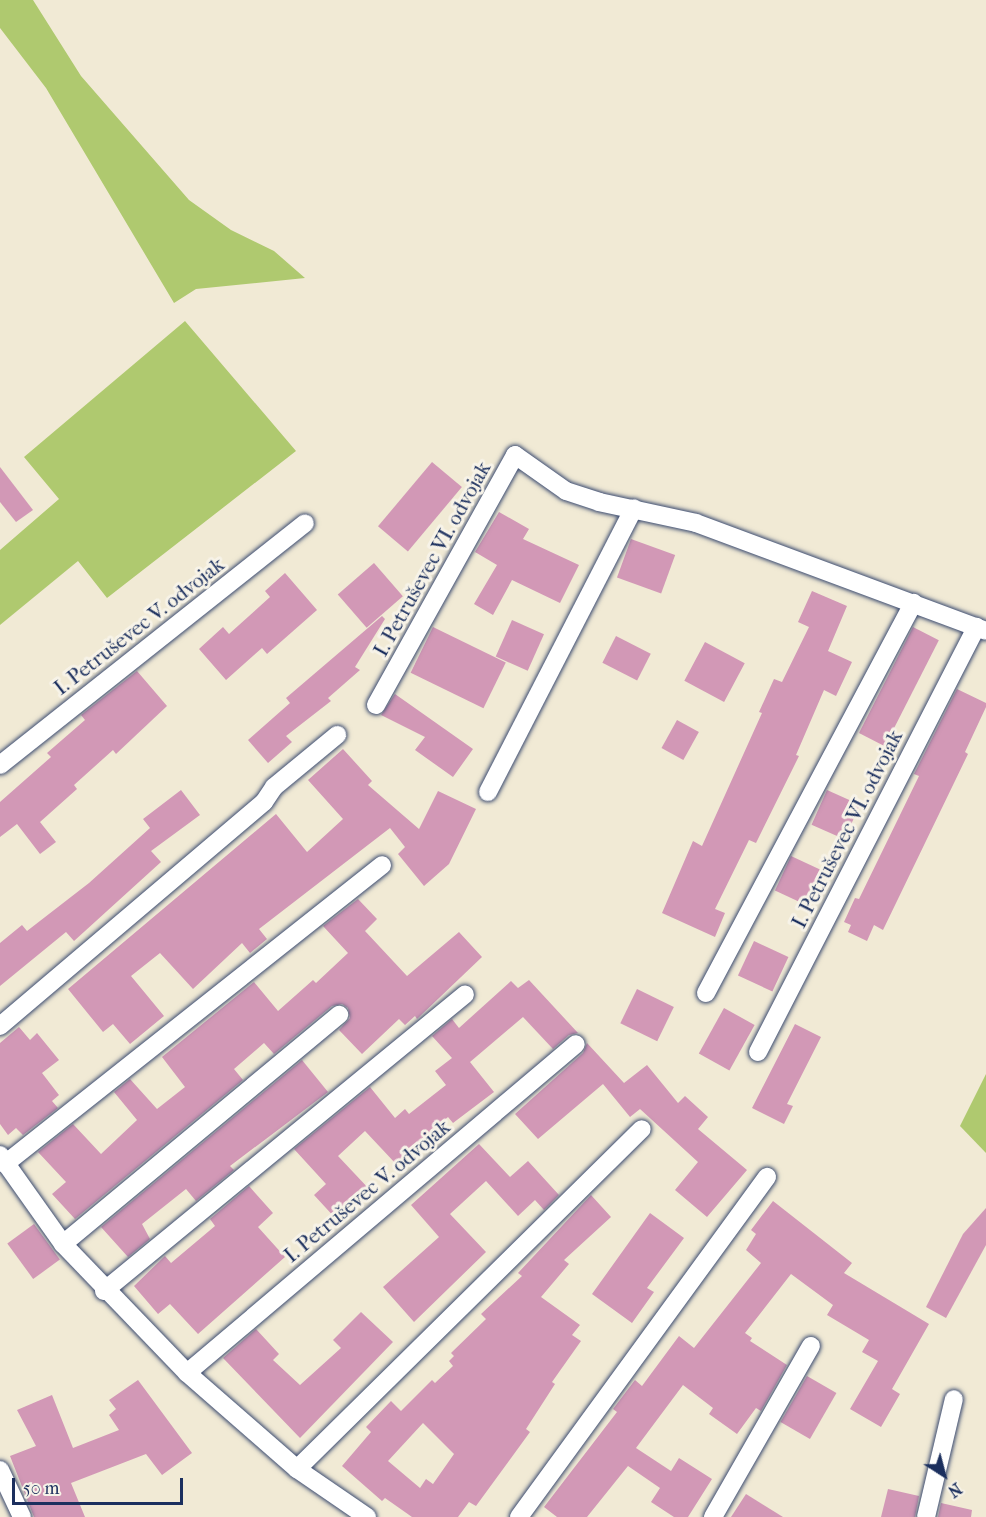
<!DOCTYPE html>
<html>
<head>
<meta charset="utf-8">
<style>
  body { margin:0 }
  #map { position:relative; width:986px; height:1517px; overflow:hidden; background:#f1ead5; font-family:"IM FELL French Canon",serif }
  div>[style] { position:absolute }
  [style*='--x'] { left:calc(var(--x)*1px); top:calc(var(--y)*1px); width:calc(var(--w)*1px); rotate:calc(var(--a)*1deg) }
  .green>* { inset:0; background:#afc96f }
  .building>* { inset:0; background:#d298b6; transform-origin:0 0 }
  .roads { filter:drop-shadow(0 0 2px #3b4b70) drop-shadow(0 0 2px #3b4b70) }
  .minor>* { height:18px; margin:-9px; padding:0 9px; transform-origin:9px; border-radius:9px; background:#fff }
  span { translate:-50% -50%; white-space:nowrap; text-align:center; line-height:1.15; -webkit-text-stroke:6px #f7f3e8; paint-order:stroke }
  .street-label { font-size:21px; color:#1b2f5e }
  .north { position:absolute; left:914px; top:1445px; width:60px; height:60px; -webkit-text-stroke:4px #f7f3e8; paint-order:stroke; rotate:144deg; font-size:16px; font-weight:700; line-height:24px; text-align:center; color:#1b2f5e }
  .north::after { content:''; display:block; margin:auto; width:21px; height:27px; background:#1b2f5e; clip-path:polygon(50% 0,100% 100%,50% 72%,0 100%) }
  .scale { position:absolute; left:12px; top:1478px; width:171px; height:27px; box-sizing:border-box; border:3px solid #1b2f5e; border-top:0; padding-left:8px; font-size:18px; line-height:21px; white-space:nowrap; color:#1b2f5e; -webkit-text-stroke:4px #f7f3e8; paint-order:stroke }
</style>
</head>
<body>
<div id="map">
  <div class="green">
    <div style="clip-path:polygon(0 0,33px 0,81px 76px,189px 200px,231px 230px,274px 251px,305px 278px,196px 289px,174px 303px,46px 88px,0 28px)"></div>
    <div style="clip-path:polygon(185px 321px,296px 451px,107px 598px,78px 561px,0 625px,0 550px,59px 499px,24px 457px)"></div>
    <div style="clip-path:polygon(986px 1074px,986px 1153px,960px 1126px)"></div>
  </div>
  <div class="building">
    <div style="left:432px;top:462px;width:39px;height:84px;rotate:40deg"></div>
    <div style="clip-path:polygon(0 467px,33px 510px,16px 522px,0 502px)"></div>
    <div style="clip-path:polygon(499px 512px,529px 529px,523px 539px,579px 565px,560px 603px,512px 580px,493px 615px,474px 604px,497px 565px,475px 552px)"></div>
    <div style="left:631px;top:539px;width:47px;height:41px;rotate:20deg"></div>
    <div style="left:374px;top:563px;width:44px;height:48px;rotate:49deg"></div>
    <div style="clip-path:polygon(285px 573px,317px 610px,267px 654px,262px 648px,226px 680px,199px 649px,223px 627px,229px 634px,270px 597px,265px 591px)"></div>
    <div style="clip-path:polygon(812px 591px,847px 606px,828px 651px,852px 662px,836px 696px,824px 690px,796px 755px,799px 756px,756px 843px,749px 840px,715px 909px,725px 913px,715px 937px,662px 913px,693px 841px,702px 846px,762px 713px,759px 712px,774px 679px,782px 682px,809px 627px,798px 622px)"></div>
    <div style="clip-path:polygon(382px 616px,385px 619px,355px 667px,360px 670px,328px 698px,331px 701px,286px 736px,292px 742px,268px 763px,248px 740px,290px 703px,286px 698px)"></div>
    <div style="left:512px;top:620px;width:35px;height:40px;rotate:24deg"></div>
    <div style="left:433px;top:627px;width:81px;height:51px;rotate:26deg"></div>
    <div style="left:913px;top:627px;width:29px;height:119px;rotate:27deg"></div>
    <div style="left:616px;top:636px;width:39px;height:30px;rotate:27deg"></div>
    <div style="left:705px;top:642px;width:45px;height:44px;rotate:28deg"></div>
    <div style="clip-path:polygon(137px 671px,167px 706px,116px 754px,113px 750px,74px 785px,77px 789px,40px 822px,56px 842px,40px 854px,17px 824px,0 837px,0 802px,51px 757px,47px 753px,85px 720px,81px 715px)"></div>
    <div style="clip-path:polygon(957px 689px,986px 703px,986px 707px,965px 752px,968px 754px,883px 930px,874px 925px,867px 941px,848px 932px,851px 925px,844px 922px,855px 898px,859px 899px,919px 776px,914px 774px)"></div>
    <div style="clip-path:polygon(395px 694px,473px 749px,453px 777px,415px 750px,425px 737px,381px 715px)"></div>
    <div style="left:677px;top:720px;width:25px;height:32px;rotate:29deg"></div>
    <div style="clip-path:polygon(343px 749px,372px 781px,368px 785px,419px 829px,438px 791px,476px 809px,449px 864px,424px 886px,398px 854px,405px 847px,390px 828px,259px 929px,267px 939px,250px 953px,242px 943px,193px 989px,160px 953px,131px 976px,164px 1016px,130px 1044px,113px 1024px,103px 1032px,68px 989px,276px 814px,307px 852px,343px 819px,308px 780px)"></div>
    <div style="clip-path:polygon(181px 790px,200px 815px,151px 851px,161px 862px,74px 941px,66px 932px,0 986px,0 943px,22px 925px,27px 931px,89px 883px,150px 828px,143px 819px)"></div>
    <div style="left:827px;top:790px;width:36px;height:38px;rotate:24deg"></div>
    <div style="left:791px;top:856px;width:35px;height:38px;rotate:25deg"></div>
    <div style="clip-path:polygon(358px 899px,377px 919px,365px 931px,407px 976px,459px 932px,482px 957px,417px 1019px,415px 1016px,405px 1025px,399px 1019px,362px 1054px,339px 1030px,350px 1018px,348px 1008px,342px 1004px,332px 1006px,274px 1054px,264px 1043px,234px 1069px,243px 1080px,75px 1219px,52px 1194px,66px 1182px,38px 1152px,73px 1124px,101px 1154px,137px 1120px,114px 1092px,130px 1079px,157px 1109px,185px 1087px,162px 1057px,254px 982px,278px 1011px,313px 980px,316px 983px,348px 953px,323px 926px)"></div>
    <div style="left:754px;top:941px;width:38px;height:38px;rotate:25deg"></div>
    <div style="clip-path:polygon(529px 980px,578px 1033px,569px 1035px,553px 1049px,523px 1017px,470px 1062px,494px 1092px,453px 1123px,448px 1117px,396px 1164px,365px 1131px,338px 1156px,370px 1190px,337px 1220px,314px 1195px,326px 1184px,294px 1149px,370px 1087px,395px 1118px,405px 1109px,409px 1114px,446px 1085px,435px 1071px,452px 1058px,432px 1036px,452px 1019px,459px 1028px,511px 981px,518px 988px)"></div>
    <div style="left:637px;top:989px;width:41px;height:38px;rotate:26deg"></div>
    <div style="left:724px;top:1008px;width:35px;height:52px;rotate:29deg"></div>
    <div style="clip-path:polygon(795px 1024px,821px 1037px,787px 1104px,793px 1106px,784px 1124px,752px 1108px)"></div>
    <div style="clip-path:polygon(19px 1027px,30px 1040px,37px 1033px,59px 1060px,42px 1073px,59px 1095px,52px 1101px,58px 1108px,23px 1135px,16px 1128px,8px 1135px,0 1124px,0 1043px)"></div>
    <div style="clip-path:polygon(587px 1043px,624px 1083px,647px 1065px,678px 1103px,685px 1096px,708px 1117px,698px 1129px,747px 1170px,707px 1217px,675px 1190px,698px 1162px,640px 1109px,630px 1117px,603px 1084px,538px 1139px,515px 1114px,583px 1053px)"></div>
    <div style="clip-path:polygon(302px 1060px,328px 1092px,230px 1166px,234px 1170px,196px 1201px,186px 1189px,142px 1224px,150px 1239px,128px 1257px,101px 1227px)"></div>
    <div style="clip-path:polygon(479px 1144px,510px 1177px,528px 1161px,559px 1195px,544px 1210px,535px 1200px,518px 1216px,486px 1181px,450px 1214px,486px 1252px,414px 1322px,383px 1287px,439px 1237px,411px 1205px)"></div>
    <div style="clip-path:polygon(249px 1186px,273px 1213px,258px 1227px,285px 1257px,198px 1334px,170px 1304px,158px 1314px,134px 1286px,165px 1256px,171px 1263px,215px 1226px,210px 1219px)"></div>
    <div style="clip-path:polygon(evenodd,591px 1195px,611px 1217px,564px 1260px,569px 1264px,541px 1297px,580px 1325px,572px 1335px,581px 1341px,552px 1382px,555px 1384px,526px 1429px,530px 1432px,476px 1506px,469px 1502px,458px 1517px,412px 1517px,385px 1498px,382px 1501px,342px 1466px,371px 1432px,366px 1427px,391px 1401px,401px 1411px,432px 1380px,435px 1383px,453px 1366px,449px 1361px,454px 1356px,451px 1353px,486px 1319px,481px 1314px,522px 1276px,518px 1273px,591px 1195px,423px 1423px,454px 1454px,433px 1484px,426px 1479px,420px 1488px,388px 1461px,423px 1423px)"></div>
    <div style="clip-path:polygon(773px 1201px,852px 1263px,844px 1273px,929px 1324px,892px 1389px,900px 1394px,881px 1427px,850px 1409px,878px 1361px,862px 1352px,869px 1340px,827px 1315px,833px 1305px,791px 1274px,745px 1333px,752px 1338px,750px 1341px,787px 1365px,761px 1411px,756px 1408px,737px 1434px,709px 1414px,713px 1408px,683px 1385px,636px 1448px,671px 1471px,679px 1458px,712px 1479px,688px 1517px,674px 1517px,651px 1502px,660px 1488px,628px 1466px,587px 1517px,557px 1517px,544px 1507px,617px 1412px,613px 1409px,635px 1380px,642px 1386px,679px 1336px,694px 1348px,761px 1263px,746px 1250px,756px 1234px,751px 1230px)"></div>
    <div style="clip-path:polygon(986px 1208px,986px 1245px,946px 1318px,926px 1307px,963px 1234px)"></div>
    <div style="clip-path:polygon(650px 1213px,684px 1238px,647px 1288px,654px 1292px,632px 1323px,592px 1294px)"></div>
    <div style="left:34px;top:1224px;width:44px;height:33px;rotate:54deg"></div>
    <div style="clip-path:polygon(361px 1312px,393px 1342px,300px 1438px,223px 1358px,256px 1329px,279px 1354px,273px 1360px,300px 1385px,341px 1348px,333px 1340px)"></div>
    <div style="left:807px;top:1376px;width:34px;height:53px;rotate:30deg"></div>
    <div style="clip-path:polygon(138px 1380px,192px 1453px,162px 1475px,146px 1454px,71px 1483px,85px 1517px,34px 1517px,10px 1456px,36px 1446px,17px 1410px,52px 1395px,73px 1448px,119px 1430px,109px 1415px,116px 1409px,109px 1400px)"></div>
    <div style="clip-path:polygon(888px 1489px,919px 1496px,915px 1517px,881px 1517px)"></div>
    <div style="clip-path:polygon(746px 1494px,783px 1517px,731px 1517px)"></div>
    <div style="clip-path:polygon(941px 1503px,972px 1510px,971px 1517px,938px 1517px)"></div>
  </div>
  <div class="roads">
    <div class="minor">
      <div style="--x:376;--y:705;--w:286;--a:-60.9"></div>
      <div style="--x:515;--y:455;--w:62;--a:35.2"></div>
      <div style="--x:566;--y:491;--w:35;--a:18"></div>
      <div style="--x:599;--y:502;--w:99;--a:12.2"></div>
      <div style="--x:696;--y:523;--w:309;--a:20.4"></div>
      <div style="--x:0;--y:765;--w:389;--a:-38.4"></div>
      <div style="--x:488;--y:792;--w:319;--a:-62.8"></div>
      <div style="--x:706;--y:993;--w:442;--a:-62"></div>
      <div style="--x:0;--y:1026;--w:346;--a:-40.3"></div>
      <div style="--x:264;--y:802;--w:18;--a:-56"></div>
      <div style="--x:274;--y:787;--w:82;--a:-39.5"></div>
      <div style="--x:758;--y:1052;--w:478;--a:-62.8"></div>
      <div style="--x:0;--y:1155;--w:109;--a:54.7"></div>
      <div style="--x:63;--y:1244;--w:179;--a:46.1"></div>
      <div style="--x:187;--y:1373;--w:146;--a:41.1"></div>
      <div style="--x:297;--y:1469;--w:85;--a:34.4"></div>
      <div style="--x:5;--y:1164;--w:481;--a:-38.4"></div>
      <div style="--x:63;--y:1244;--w:359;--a:-39.7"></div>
      <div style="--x:104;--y:1291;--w:467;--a:-39.4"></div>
      <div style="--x:187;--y:1373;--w:509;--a:-40.22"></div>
      <div style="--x:297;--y:1469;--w:484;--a:-44.6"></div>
      <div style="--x:0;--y:1470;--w:52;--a:64.9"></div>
      <div style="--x:519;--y:1517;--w:421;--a:-53.9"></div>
      <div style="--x:713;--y:1517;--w:197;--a:-60.2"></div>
      <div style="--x:926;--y:1517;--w:121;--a:-76.7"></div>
    </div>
  </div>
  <div class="street-label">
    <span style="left:432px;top:559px;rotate:-61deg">I. Petruševec VI. odvojak</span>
    <span style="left:139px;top:626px;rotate:-38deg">I. Petruševec V. odvojak</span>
    <span style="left:847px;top:829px;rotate:-63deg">I. Petruševec VI. odvojak</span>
    <span style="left:367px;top:1191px;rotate:-40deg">I. Petruševec V. odvojak</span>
  </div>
  <div class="north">N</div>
  <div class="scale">50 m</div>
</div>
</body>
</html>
